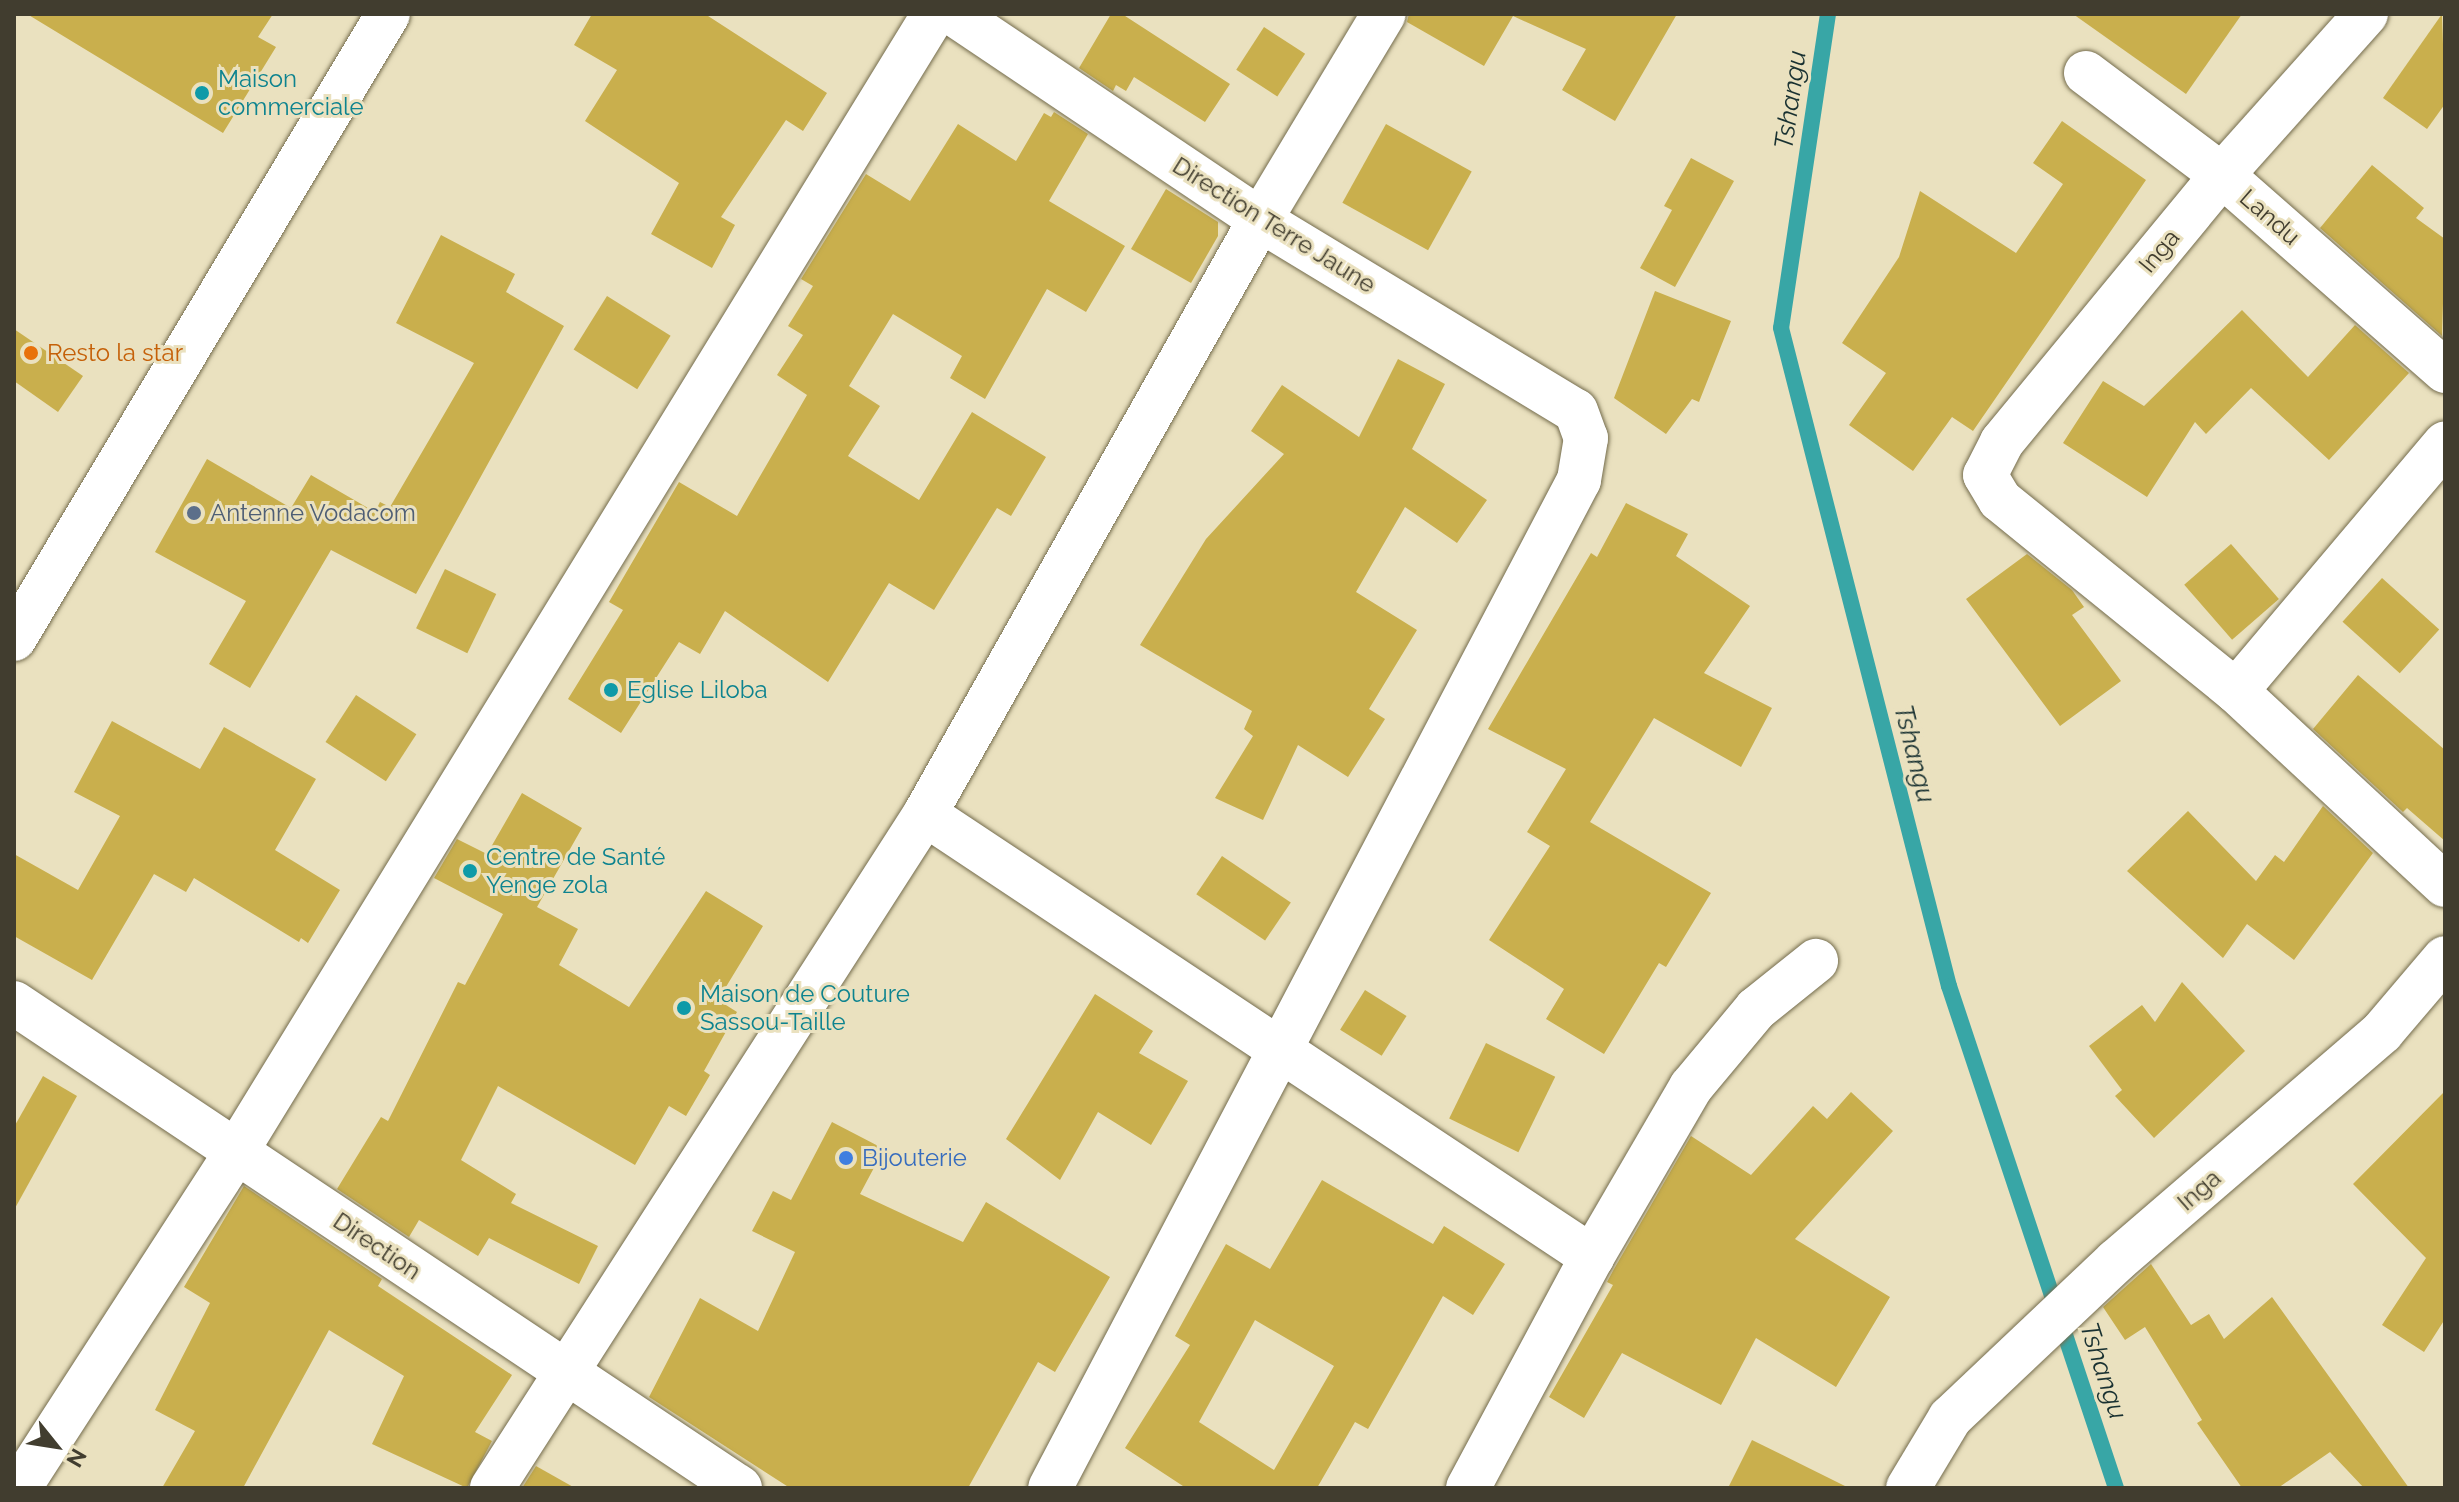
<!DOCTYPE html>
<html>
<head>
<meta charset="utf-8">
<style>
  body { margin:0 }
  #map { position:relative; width:2459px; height:1502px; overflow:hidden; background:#eae1bf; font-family:Raleway,sans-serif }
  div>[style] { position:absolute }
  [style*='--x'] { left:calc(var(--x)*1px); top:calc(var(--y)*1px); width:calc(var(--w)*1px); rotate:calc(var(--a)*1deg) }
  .stream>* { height:16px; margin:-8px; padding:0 8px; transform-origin:8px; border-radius:8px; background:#38a6a6 }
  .building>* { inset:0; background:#c9af4d; transform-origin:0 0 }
  .roads { filter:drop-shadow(0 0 2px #746c4d) drop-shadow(0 0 2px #746c4d) }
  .street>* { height:44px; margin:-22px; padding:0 22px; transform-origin:22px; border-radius:22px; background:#fff }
  .dots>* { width:22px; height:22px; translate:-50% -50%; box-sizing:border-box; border:4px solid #eae1bf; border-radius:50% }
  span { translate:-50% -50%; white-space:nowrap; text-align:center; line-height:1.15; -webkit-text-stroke:6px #eae1bf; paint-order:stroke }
  .culture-label { font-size:24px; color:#0d838f }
  .left { translate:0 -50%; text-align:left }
  .street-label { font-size:24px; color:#413d2f }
  .food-label { font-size:24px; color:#c56008 }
  .service-label { font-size:24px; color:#4e5e75 }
  .shop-label { font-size:24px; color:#366cbe }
  .water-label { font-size:26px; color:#193131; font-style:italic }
  .frame { position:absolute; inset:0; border:16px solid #413d2f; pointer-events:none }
  .north { position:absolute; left:16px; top:1406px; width:80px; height:80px; -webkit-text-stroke:6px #eae1bf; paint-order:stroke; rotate:120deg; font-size:22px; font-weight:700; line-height:32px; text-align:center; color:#413d2f }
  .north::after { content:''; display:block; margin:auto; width:28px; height:36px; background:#413d2f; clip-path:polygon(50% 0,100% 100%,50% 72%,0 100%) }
</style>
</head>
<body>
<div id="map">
  <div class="stream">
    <div style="--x:1828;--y:14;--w:317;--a:98.5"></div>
    <div style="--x:1781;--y:328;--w:679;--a:75.68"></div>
    <div style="--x:1949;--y:986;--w:529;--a:71.6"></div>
  </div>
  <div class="building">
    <div style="clip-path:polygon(27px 14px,273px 14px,258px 37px,276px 47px,223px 133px)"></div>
    <div style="clip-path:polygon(592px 14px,705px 14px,827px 93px,803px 131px,786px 120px,721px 217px,735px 225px,712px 268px,651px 234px,679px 183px,585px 121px,617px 70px,574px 45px)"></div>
    <div style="clip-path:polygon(1111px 14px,1122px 14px,1230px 84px,1205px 122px,1134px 77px,1126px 91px,1116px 85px,1113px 91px,1079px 68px)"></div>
    <div style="clip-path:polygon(1409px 14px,1677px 14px,1615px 121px,1562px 90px,1586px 49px,1513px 16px,1484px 66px,1407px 22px)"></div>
    <div style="clip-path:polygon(2073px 14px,2242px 14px,2186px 94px)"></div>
    <div style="clip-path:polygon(2442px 14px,2445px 104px,2427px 129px,2383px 98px)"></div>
    <div style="left:1264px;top:27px;width:49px;height:51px;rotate:33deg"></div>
    <div style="clip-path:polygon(1054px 112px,1088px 134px,1049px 201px,1125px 246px,1086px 312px,1047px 289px,985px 399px,950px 378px,962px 356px,893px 314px,849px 386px,880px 406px,848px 456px,919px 500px,972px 412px,1046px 457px,1011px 516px,997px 508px,934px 610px,889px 583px,828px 682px,725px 611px,700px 654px,679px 642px,621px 733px,568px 699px,623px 610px,609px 602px,679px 482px,737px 516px,807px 395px,777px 375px,803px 335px,788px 326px,813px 286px,801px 279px,866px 174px,910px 201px,958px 124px,1016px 161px,1044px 113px,1051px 117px)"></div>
    <div style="clip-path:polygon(2062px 121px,2146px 180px,1973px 431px,1952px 417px,1913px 471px,1849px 425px,1886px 373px,1842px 343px,1899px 257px,1920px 191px,2016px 253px,2063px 184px,2033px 163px)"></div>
    <div style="left:1386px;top:124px;width:98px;height:90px;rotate:29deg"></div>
    <div style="clip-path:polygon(1691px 158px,1734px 181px,1675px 287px,1640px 268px,1672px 210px,1664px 206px)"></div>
    <div style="clip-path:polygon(2372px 165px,2424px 208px,2416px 218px,2445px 239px,2442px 336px,2320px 228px)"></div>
    <div style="clip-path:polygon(1166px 189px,1218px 222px,1218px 236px,1191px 283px,1131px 249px)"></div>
    <div style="clip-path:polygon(441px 235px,515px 274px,506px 292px,564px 326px,416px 594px,331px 550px,250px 688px,209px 664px,246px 601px,155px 552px,207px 459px,291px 508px,311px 475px,375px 512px,380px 502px,390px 507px,474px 363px,396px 323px)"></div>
    <div style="clip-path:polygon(1655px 291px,1731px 321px,1699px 402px,1692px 399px,1666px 434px,1614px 398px)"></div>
    <div style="left:607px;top:296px;width:75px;height:63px;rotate:32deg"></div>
    <div style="clip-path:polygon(2242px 310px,2308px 377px,2355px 325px,2409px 373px,2329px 460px,2251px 388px,2206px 434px,2195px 422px,2147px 497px,2063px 443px,2103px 381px,2144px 406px)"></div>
    <div style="clip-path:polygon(14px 329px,83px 376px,58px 412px,14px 381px)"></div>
    <div style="clip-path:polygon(1398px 359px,1445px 384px,1412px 449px,1487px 500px,1457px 543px,1405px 507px,1356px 592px,1417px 630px,1369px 709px,1385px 719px,1348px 777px,1298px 745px,1263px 820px,1215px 798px,1253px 736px,1244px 729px,1252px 711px,1140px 645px,1206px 539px,1284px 454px,1251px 431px,1282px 385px,1359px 437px)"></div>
    <div style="clip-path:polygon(1626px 503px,1688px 534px,1676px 556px,1750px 606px,1704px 673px,1772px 708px,1741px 767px,1654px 718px,1590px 822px,1711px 893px,1666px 967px,1659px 963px,1604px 1054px,1546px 1019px,1564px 989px,1489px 940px,1550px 846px,1527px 832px,1566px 769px,1488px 729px,1591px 553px,1597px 557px)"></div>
    <div style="left:2231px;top:544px;width:73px;height:62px;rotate:49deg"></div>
    <div style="clip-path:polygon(2027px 554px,2072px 590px,2084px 607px,2072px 615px,2121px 681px,2060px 726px,1966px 599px)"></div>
    <div style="left:445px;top:569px;width:57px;height:66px;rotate:26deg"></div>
    <div style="left:2382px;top:578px;width:77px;height:59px;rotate:42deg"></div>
    <div style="clip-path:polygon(2358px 675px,2445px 750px,2445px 841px,2407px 808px,2403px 812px,2313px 729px)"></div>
    <div style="left:356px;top:695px;width:72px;height:56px;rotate:33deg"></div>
    <div style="clip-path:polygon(112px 721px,200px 769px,224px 727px,316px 779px,275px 850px,340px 890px,308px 943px,301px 938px,299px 942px,194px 878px,186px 892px,154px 874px,92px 980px,14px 936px,14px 854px,78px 890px,120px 816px,74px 792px)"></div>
    <div style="clip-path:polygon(522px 793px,582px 828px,537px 907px,578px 929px,559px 965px,629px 1007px,706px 891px,763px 926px,718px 1000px,737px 1012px,704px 1071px,710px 1075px,686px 1116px,669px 1106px,635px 1165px,498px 1086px,461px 1160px,516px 1194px,511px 1203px,598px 1246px,579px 1284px,489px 1238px,478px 1256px,419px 1220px,409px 1237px,337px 1189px,381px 1117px,388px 1121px,458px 982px,465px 985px,503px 914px,434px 878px,457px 839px,487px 854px)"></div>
    <div style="clip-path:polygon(2323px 806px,2373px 853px,2294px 960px,2247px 924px,2223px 958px,2127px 871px,2188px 811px,2256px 881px,2275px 855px,2284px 862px)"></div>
    <div style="left:1222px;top:856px;width:83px;height:46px;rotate:34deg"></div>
    <div style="clip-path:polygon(2182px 982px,2245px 1051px,2154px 1138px,2115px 1096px,2122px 1090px,2089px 1046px,2142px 1005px,2155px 1022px)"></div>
    <div style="left:1365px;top:990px;width:49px;height:47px;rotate:32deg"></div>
    <div style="clip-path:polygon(1095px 994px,1153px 1031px,1139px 1053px,1188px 1081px,1151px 1145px,1098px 1112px,1060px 1180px,1006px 1139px)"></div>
    <div style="left:1486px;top:1043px;width:77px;height:84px;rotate:26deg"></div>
    <div style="clip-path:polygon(43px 1076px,77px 1096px,14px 1210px,14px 1127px)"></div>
    <div style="clip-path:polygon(2445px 1091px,2445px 1319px,2424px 1352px,2382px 1325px,2426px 1258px,2353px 1184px)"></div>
    <div style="clip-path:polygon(1851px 1092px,1893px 1131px,1795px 1239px,1890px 1297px,1836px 1387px,1756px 1338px,1721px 1405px,1622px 1353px,1584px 1418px,1549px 1397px,1613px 1285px,1607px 1282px,1614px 1269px,1691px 1136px,1751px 1175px,1813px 1106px,1827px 1119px)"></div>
    <div style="clip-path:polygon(832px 1122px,884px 1149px,860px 1194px,963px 1242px,986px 1202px,1110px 1277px,1055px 1372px,1038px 1362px,968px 1488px,790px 1488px,649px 1397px,700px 1298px,758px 1331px,795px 1252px,752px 1231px,773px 1191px,791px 1200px)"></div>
    <div style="clip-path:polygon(evenodd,1322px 1180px,1433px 1244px,1444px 1226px,1505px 1264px,1473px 1315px,1443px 1296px,1368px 1429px,1355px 1422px,1317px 1488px,1186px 1488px,1125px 1448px,1190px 1345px,1175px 1336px,1226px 1244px,1270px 1269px,1322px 1180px,1255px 1320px,1334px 1366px,1274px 1470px,1199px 1422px,1255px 1320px)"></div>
    <div style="clip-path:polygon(244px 1186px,382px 1279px,378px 1286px,512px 1375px,475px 1432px,492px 1441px,467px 1488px,372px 1444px,404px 1376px,329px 1330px,243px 1488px,162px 1488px,195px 1431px,155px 1410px,210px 1303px,184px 1287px)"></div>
    <div style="clip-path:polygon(2151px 1264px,2191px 1325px,2209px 1314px,2224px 1339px,2272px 1297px,2409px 1488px,2364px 1488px,2330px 1452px,2278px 1488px,2242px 1488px,2197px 1423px,2202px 1420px,2145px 1327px,2125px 1340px,2103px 1307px)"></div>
    <div style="clip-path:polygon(1752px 1440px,1849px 1488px,1728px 1488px)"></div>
    <div style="clip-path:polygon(536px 1466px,575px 1488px,522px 1488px)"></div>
  </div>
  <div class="roads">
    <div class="street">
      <div style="--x:954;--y:14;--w:369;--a:33.9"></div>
      <div style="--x:1260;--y:220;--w:369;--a:31.2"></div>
      <div style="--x:1576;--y:411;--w:29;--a:70"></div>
      <div style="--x:1586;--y:438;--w:43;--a:99.5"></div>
      <div style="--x:1579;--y:480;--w:1138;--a:117.69"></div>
      <div style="--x:2366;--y:14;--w:216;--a:131.8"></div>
      <div style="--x:2222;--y:175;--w:346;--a:129.5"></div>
      <div style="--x:2002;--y:442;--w:37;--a:117"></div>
      <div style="--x:1985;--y:475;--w:29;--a:59"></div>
      <div style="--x:2000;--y:500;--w:304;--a:39"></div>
      <div style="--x:2236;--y:691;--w:285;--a:42.9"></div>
      <div style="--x:2086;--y:73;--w:170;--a:36.9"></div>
      <div style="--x:2222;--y:175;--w:297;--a:41.3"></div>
      <div style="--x:14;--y:639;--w:728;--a:-59.1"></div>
      <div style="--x:2236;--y:691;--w:324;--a:-49.8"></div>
      <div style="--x:925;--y:814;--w:801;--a:33.59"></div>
      <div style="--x:14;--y:1003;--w:873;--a:33.74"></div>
      <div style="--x:19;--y:1488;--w:400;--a:-57.1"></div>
      <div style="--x:236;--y:1152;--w:1335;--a:-58.48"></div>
      <div style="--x:492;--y:1488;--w:801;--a:-57.28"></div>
      <div style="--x:925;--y:814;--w:682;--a:-60.58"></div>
      <div style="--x:1260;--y:220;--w:240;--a:-59"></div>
      <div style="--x:1468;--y:1488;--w:262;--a:-61.8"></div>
      <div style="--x:1592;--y:1257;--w:197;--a:-59.8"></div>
      <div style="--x:1691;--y:1087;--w:102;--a:-50.2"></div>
      <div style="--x:1756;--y:1009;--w:77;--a:-38.7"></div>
      <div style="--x:1908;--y:1488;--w:82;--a:-59"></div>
      <div style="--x:1950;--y:1418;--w:228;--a:-43.4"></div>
      <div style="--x:2116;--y:1261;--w:351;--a:-40.7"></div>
      <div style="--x:2382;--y:1032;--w:97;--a:-49.6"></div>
    </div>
  </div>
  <div class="dots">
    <div style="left:202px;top:93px;background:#0f9aa8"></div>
    <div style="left:31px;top:353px;background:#e8710a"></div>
    <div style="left:194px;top:513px;background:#5c6f8a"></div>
    <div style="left:611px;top:690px;background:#0f9aa8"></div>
    <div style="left:470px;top:871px;background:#0f9aa8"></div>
    <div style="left:684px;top:1008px;background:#0f9aa8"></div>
    <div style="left:846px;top:1158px;background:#3f7fe0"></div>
  </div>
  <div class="culture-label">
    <span class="left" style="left:218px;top:93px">Maison<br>commerciale</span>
    <span class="left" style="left:627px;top:690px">Eglise Liloba</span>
    <span class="left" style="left:486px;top:871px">Centre de Santé<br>Yenge zola</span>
    <span class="left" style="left:700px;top:1008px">Maison de Couture<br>Sassou-Taille</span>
  </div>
  <div class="street-label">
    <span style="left:2270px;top:217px;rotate:41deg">Landu</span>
    <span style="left:1274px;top:225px;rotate:32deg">Direction Terre Jaune</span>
    <span style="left:2159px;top:251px;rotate:-50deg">Inga</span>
    <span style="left:2199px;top:1190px;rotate:-41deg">Inga</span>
    <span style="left:377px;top:1246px;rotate:34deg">Direction</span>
  </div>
  <div class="food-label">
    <span class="left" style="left:47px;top:353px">Resto la star</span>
  </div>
  <div class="service-label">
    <span class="left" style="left:210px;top:513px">Antenne Vodacom</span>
  </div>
  <div class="shop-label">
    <span class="left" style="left:862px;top:1158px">Bijouterie</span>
  </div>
  <div class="water-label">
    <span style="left:1791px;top:100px;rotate:-82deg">Tshangu</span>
    <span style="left:1914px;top:754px;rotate:76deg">Tshangu</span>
    <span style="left:2103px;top:1371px;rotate:72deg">Tshangu</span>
  </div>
  <div class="frame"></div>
  <div class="north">N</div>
</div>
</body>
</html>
